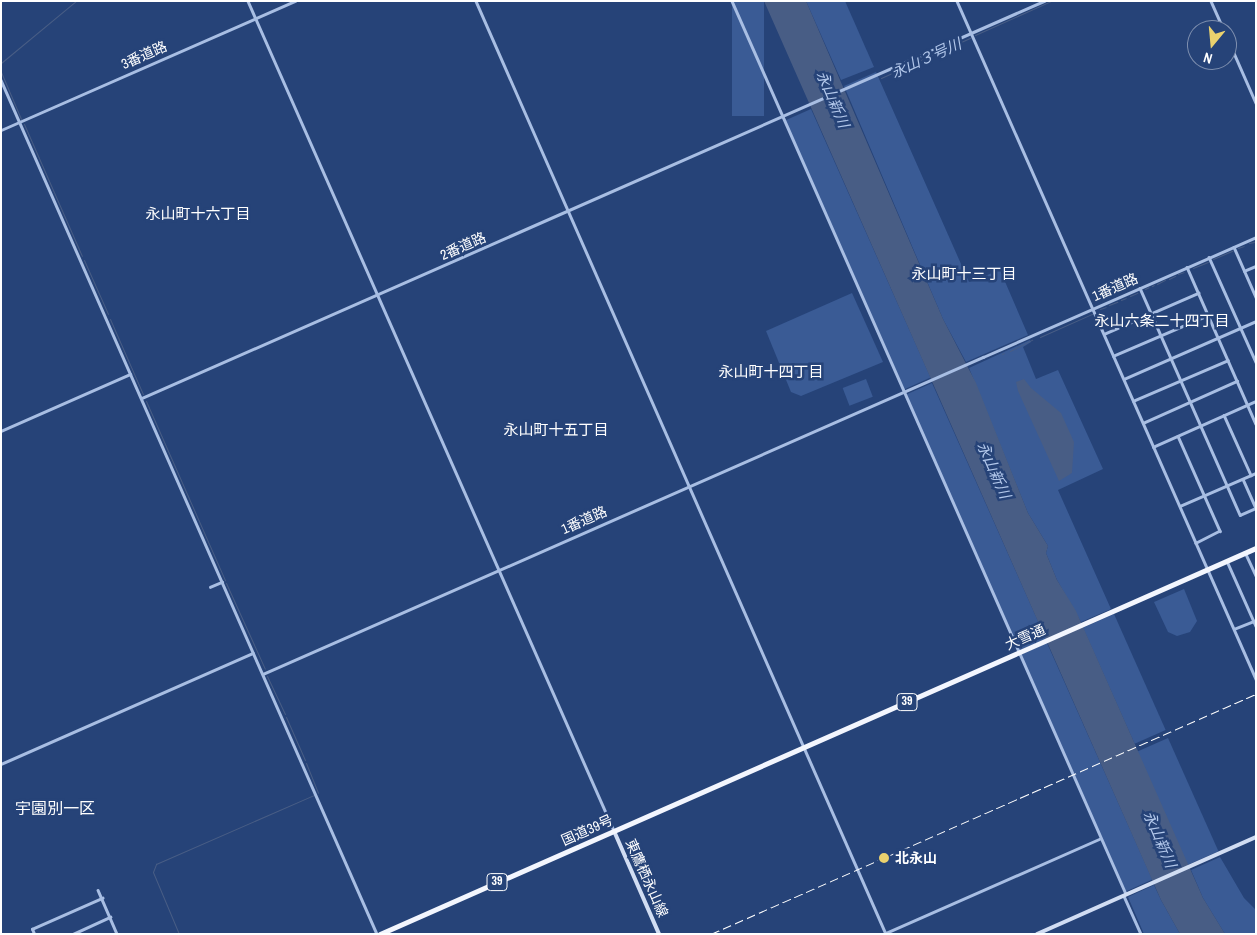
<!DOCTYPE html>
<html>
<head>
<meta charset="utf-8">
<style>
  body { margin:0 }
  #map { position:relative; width:1257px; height:935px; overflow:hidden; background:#264378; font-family:"Archivo Narrow","Noto Sans JP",sans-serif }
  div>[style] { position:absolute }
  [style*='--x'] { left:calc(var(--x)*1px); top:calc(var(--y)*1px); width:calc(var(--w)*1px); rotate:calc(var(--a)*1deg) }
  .green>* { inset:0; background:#3a5b95; transform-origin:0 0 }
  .water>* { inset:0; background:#485d85 }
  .stream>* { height:1px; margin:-0.5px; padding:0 0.5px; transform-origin:0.5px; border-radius:0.5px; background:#485d85 }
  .minor>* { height:2.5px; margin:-1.25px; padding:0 1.25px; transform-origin:1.25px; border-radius:1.25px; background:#a8bee3 }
  .tertiary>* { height:3px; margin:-1.5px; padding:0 1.5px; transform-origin:1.5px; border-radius:1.5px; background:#a8bee3 }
  .secondary>* { height:4px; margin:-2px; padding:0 2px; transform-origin:2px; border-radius:2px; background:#d1ddf3 }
  .trunk>* { height:4.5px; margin:-2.25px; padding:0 2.25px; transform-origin:2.25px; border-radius:2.25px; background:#f3f6fe }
  .rail>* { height:1px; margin-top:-0.5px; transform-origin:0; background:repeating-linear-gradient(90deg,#fff 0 9px,transparent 0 13px) }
  .dots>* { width:14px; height:14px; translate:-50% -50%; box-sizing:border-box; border:2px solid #264378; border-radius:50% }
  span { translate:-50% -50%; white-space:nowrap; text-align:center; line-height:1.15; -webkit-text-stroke:5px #264378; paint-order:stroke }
  .shield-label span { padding:1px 4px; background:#264378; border:1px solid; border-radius:4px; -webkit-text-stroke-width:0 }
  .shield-label { font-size:12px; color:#fff; font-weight:700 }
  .street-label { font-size:14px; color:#fff }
  .poi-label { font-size:14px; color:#fff; font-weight:700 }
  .left { translate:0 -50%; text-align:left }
  .water-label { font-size:15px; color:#b3c8eb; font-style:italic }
  .neighbourhood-label { font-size:15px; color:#fff }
  .quarter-label { font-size:16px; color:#fff }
  .frame { position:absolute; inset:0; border:2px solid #fff; pointer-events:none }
  .north { position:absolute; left:1187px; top:20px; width:50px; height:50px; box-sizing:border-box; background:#264378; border:1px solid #7d8eae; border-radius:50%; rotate:197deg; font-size:14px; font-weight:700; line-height:20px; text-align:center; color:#fff }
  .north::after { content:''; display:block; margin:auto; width:18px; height:22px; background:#ebd26e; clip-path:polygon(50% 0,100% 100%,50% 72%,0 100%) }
</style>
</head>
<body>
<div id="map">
  <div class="green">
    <div style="left:732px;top:1px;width:32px;height:115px"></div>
    <div style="clip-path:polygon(806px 1px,845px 1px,874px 67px,841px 80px)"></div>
    <div style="clip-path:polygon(876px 72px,969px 282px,1000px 270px,1028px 335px,966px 362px,943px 319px,844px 86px)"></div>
    <div style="left:811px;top:109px;width:294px;height:29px;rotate:66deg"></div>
    <div style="clip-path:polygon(852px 293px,883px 362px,801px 396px,791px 392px,766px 331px)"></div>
    <div style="clip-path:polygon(1030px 340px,1031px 342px,1023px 347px,1036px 379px,1058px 370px,1103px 469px,1058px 490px,1111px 609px,1081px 622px,1057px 580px,1046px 553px,1048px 546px,1028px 513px,969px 368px)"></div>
    <div style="left:866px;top:379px;width:19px;height:25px;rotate:69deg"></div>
    <div style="left:932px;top:383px;width:280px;height:30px;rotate:66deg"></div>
    <div style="clip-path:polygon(1184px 589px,1197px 621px,1190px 632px,1177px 636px,1168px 632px,1154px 602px)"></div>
    <div style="left:1114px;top:614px;width:127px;height:34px;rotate:66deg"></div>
    <div style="left:1047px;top:643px;width:259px;height:29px;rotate:66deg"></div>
    <div style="left:1168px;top:738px;width:124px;height:34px;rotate:66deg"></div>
    <div style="clip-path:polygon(1220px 857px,1244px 898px,1256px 910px,1256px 934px,1225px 934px,1203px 898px,1191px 870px)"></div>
    <div style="clip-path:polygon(1154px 885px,1161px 900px,1180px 934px,1144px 934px,1128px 897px)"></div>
  </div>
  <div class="water">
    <div style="clip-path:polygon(764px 1px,806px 1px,943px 319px,976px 383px,1028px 513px,1048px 546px,1046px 553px,1057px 580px,1076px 611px,1203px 898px,1225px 934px,1180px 934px,1161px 900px)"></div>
    <div style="clip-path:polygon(1024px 379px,1031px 388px,1061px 413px,1074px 442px,1072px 473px,1059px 481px,1018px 391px,1016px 382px)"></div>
  </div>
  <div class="stream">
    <div style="--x:975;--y:35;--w:83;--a:-24.1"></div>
    <div style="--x:1;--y:63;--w:97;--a:-39.6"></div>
    <div style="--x:1;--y:72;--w:51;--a:66.9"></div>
    <div style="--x:881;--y:78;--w:98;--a:-24.2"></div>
    <div style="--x:24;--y:124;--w:144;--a:66.3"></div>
    <div style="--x:1249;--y:243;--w:5;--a:-11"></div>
    <div style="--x:1238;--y:248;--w:6;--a:-18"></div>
    <div style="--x:1213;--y:259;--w:21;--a:-23"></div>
    <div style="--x:84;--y:260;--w:59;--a:66"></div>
    <div style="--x:1193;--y:268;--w:16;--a:-22"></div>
    <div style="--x:1178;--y:274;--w:6;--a:-18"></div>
    <div style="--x:1169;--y:279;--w:7;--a:-27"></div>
    <div style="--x:1157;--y:284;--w:9;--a:-27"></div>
    <div style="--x:1152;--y:286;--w:2;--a:-27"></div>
    <div style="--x:1145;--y:289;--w:4;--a:-27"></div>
    <div style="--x:1130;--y:296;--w:8;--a:-23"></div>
    <div style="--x:1121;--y:300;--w:5;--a:-22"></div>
    <div style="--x:1109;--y:305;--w:9;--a:-21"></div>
    <div style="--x:1100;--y:309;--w:6;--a:-18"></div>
    <div style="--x:110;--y:319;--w:82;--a:66.3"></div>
    <div style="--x:1040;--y:337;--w:57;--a:-23.9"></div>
    <div style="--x:1010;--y:351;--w:25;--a:-27"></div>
    <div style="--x:1002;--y:354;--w:2;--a:-27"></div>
    <div style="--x:146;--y:401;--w:196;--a:66.2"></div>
    <div style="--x:226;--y:583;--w:94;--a:65.6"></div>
    <div style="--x:267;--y:676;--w:42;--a:64.7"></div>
    <div style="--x:286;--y:717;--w:47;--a:66.2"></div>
    <div style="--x:306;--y:763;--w:32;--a:68"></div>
    <div style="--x:179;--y:934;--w:67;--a:-112.8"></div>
    <div style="--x:153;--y:872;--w:9;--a:-69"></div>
    <div style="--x:156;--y:864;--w:172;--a:-23.6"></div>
  </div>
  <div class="minor">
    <div style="--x:248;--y:1;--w:907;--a:66.2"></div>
    <div style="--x:476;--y:1;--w:1019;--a:66.28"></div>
    <div style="--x:732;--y:1;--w:976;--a:66.19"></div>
    <div style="--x:957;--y:1;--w:741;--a:66.2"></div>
    <div style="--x:1211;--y:1;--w:32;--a:66"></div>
    <div style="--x:1227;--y:37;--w:72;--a:66.3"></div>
    <div style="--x:1;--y:80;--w:933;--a:66.24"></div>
    <div style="--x:1234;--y:247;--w:55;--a:66.3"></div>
    <div style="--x:1209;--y:257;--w:115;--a:65.9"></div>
    <div style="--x:1187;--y:267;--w:171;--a:66.3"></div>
    <div style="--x:1244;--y:271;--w:13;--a:-23"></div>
    <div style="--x:1140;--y:288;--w:248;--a:66.2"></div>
    <div style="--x:1240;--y:515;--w:17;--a:-24"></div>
    <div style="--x:1104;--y:334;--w:103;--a:-23.6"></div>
    <div style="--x:1113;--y:356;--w:103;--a:-23.3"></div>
    <div style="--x:1124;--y:379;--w:144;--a:-23.7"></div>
    <div style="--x:142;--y:398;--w:986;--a:-23.76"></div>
    <div style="--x:1133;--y:401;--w:103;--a:-23.3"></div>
    <div style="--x:1224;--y:415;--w:66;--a:65.8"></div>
    <div style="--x:1143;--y:423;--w:103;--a:-24.1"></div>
    <div style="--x:1;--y:431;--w:141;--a:-23.8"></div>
    <div style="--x:1178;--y:436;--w:104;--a:66.1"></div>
    <div style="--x:1220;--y:531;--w:27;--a:153"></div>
    <div style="--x:1153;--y:447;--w:113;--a:-24.1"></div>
    <div style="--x:1243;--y:479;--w:32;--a:66"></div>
    <div style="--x:1180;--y:506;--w:83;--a:-23.5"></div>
    <div style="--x:1245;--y:552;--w:26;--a:65"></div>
    <div style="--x:1227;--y:561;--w:71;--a:66"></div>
    <div style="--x:210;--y:587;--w:13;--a:-23"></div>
    <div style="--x:1234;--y:629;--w:24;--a:-22"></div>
    <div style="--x:263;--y:674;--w:787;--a:-23.76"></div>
    <div style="--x:1;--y:764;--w:275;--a:-23.8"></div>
    <div style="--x:98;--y:890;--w:48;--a:66.6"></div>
    <div style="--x:1124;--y:896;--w:42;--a:65.9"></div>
    <div style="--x:886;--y:933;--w:233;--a:-23.8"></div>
    <div style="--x:34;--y:934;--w:5;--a:-112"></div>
    <div style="--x:32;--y:929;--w:77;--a:-23.9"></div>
    <div style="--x:73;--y:934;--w:41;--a:-24.7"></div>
  </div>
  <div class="tertiary">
    <div style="--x:1;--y:130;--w:321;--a:-23.7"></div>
    <div style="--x:983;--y:357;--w:298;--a:-23.7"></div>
  </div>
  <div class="secondary">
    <div style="--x:614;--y:831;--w:112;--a:66.4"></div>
    <div style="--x:1037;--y:934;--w:240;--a:-23.9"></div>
  </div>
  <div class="trunk">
    <div style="--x:380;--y:934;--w:957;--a:-23.78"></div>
  </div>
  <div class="rail">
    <div style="--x:711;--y:934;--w:596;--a:-23.77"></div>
  </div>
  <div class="dots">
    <div style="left:884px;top:858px;background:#ebd26e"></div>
  </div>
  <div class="shield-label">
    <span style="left:907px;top:702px">39</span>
    <span style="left:497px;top:882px">39</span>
  </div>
  <div class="street-label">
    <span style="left:144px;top:55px;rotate:-24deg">3番道路</span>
    <span style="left:463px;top:246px;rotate:-24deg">2番道路</span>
    <span style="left:1115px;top:287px;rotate:-24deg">1番道路</span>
    <span style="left:584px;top:520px;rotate:-24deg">1番道路</span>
    <span style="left:1025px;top:637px;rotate:-24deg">大雪通</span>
    <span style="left:587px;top:830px;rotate:-24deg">国道39号</span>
    <span style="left:647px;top:878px;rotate:66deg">東鷹栖永山線</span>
  </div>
  <div class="poi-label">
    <span class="left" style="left:895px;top:858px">北永山</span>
  </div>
  <div class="water-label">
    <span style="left:926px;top:58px;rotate:-24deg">永山３号川</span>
    <span style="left:833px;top:99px;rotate:67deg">永山新川</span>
    <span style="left:994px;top:470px;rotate:66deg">永山新川</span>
    <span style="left:1160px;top:839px;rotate:67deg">永山新川</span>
  </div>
  <div class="neighbourhood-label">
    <span style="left:198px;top:214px">永山町十六丁目</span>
    <span style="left:964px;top:274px">永山町十三丁目</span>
    <span style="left:1162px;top:321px">永山六条二十四丁目</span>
    <span style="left:771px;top:372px">永山町十四丁目</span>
    <span style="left:556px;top:430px">永山町十五丁目</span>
  </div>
  <div class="quarter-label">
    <span style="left:55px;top:808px">宇園別一区</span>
  </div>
  <div class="frame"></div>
  <div class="north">N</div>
</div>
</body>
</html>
